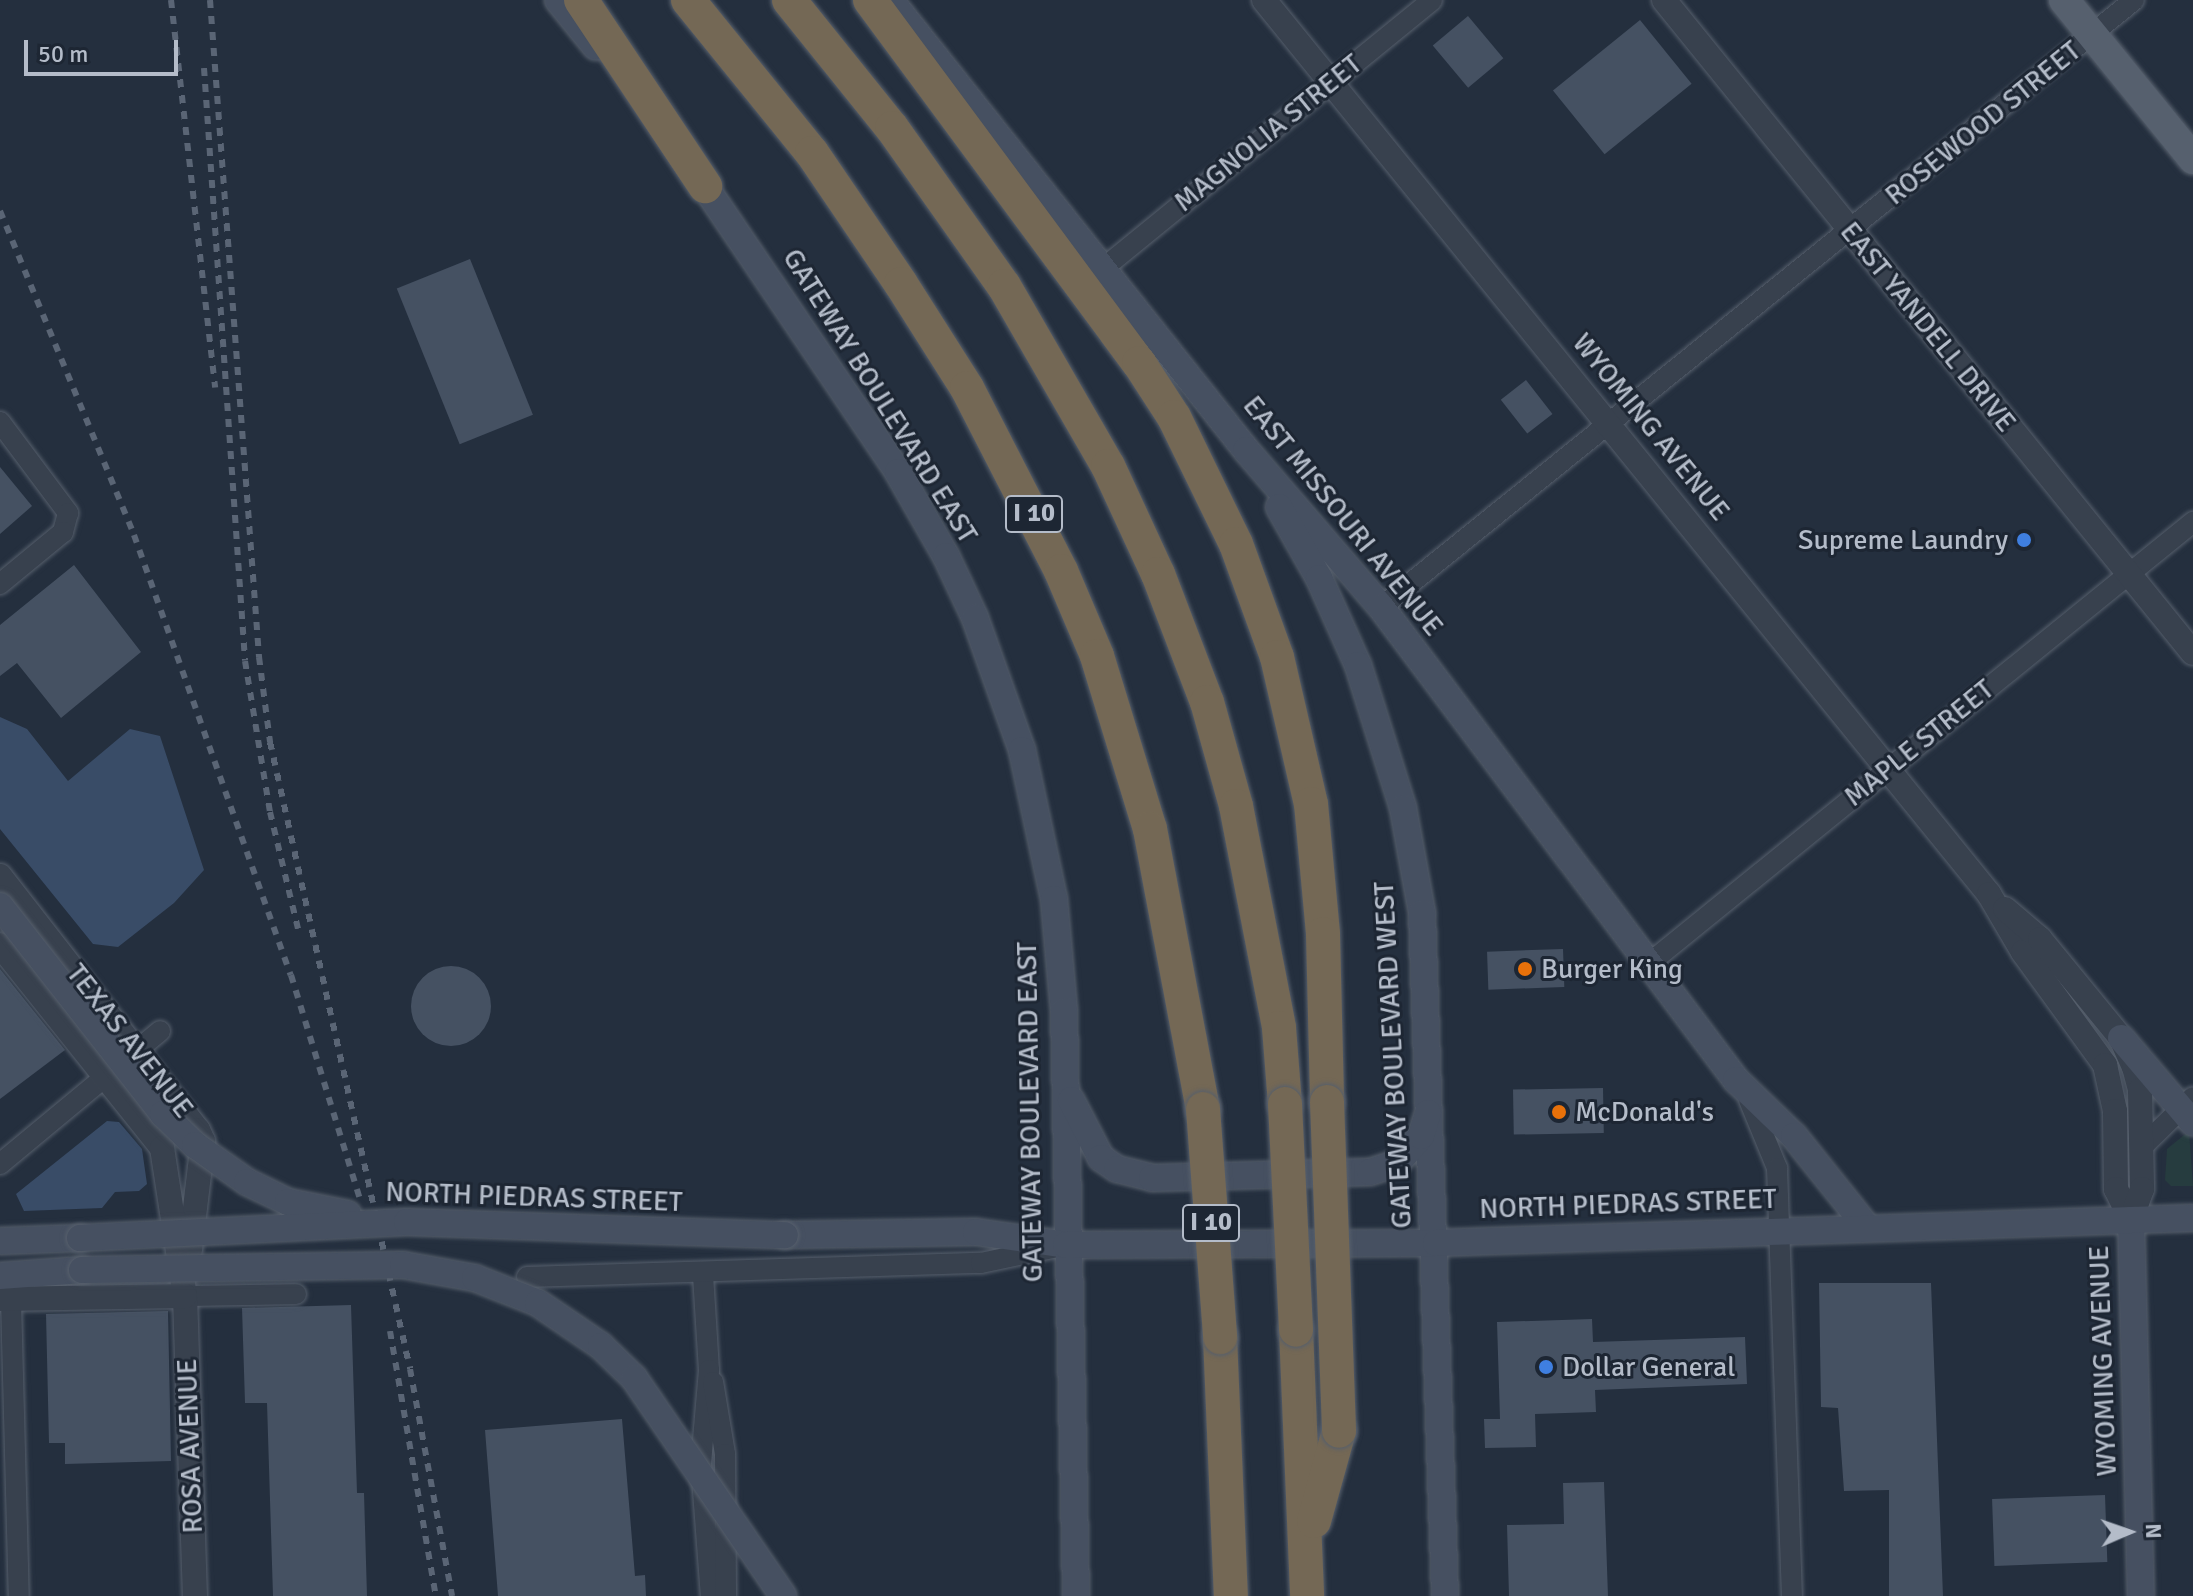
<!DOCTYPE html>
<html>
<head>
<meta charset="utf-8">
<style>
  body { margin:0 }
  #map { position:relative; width:2193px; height:1596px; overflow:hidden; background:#242f3e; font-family:Signika,sans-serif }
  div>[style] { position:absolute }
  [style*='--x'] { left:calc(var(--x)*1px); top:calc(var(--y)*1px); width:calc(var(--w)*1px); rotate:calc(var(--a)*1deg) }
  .green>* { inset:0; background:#263c3f }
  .water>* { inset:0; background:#394c67 }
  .building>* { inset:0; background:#455162; transform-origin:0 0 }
  .round { border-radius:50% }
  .roads { filter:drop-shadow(0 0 2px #565f6c) drop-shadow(0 0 2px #565f6c) }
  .minor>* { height:20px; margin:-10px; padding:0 10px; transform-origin:10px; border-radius:10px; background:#38414e }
  .tertiary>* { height:24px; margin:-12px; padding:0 12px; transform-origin:12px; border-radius:12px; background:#38414e }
  .secondary>* { height:26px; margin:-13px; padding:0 13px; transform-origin:13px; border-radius:13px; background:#465061 }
  .primary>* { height:30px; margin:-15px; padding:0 15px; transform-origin:15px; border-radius:15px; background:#56606e }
  .motorway>* { height:34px; margin:-17px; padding:0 17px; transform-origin:17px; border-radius:17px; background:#746855 }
  .rail>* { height:6px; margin-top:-3px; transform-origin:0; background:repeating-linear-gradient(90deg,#5a6575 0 8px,transparent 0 16px) }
  .bridges { filter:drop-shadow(0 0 2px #565f6c) drop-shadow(0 0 2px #565f6c) }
  .secondary-bridge>* { height:26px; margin:-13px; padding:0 13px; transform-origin:13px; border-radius:13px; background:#465061 }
  .motorway-bridge>* { height:34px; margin:-17px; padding:0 17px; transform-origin:17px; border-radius:17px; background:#746855 }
  .dots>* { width:22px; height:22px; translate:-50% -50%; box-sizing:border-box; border:4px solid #1d2633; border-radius:50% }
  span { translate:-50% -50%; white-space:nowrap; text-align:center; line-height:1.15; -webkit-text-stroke:6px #1d2633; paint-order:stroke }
  .shield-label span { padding:2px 6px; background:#1d2633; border:2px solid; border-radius:6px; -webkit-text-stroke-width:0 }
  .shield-label { font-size:26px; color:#b4bcc9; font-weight:700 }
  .street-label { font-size:28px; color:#b4bcc9 }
  .poi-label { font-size:28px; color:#b4bcc9 }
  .right { translate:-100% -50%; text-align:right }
  .left { translate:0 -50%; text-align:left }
  .north { position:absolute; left:2089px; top:1492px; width:80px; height:80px; -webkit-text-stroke:6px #1d2633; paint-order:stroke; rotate:88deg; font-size:22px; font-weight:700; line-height:32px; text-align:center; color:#b4bcc9 }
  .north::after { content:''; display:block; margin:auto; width:28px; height:36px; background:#b4bcc9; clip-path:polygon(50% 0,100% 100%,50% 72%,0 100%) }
  .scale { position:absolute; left:24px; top:40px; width:154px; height:36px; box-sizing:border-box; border:4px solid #b4bcc9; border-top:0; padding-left:10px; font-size:24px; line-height:28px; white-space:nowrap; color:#b4bcc9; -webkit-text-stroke:6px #1d2633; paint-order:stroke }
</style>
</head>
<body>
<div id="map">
  <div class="green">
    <div style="clip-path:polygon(2189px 1131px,2193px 1186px,2171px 1186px,2165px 1180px,2167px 1149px)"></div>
  </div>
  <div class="water">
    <div style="clip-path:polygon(0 717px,27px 729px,68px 781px,130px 729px,160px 736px,204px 870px,174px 903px,118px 947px,93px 944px,0 829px)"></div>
    <div style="clip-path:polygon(107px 1121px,119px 1122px,142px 1149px,147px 1184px,139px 1191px,115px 1192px,102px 1208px,24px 1211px,16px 1194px)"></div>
  </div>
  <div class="building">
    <div style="left:1468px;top:16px;width:55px;height:46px;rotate:50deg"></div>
    <div style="left:1640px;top:20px;width:82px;height:112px;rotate:51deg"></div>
    <div style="left:470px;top:259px;width:168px;height:79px;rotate:68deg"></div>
    <div style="left:1526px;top:380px;width:43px;height:32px;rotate:52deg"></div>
    <div style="clip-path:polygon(0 467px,32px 506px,0 534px)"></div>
    <div style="clip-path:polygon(74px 565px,141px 652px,61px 718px,17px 663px,0 676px,0 625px)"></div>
    <div style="left:1563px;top:949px;width:38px;height:76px;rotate:88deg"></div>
    <div class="round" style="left:411px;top:966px;width:80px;height:80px"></div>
    <div style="clip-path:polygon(0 969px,65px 1050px,0 1099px)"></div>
    <div style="left:1603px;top:1088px;width:45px;height:90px;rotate:89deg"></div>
    <div style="clip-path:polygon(1819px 1283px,1931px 1283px,1943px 1596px,1889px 1596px,1889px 1490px,1844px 1491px,1838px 1408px,1821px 1407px)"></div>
    <div style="clip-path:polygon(351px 1305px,357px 1493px,364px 1493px,367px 1596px,273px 1596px,267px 1403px,245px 1403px,242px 1308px)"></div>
    <div style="clip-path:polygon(168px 1311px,171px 1461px,65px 1464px,65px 1443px,49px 1443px,46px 1314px)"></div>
    <div style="clip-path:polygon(1592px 1319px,1593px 1342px,1745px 1337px,1747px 1384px,1595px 1390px,1596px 1412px,1535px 1414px,1536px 1447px,1485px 1448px,1484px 1419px,1500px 1419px,1497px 1322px)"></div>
    <div style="clip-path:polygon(622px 1419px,635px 1576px,645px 1575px,646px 1596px,498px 1596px,485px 1430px)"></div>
    <div style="clip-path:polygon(1604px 1482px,1608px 1596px,1509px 1596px,1507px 1525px,1564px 1524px,1563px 1483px)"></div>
    <div style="left:2105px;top:1495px;width:67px;height:113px;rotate:88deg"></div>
  </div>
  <div class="roads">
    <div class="minor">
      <div style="--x:1105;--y:267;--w:422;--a:-39.2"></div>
      <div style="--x:0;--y:422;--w:114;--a:53.2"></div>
      <div style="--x:68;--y:513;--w:20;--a:105"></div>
      <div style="--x:63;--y:532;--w:82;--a:140.5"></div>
      <div style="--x:1381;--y:607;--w:967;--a:-38.87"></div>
      <div style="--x:1646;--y:966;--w:705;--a:-39.07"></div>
      <div style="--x:1749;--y:1100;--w:74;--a:67.6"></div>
      <div style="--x:1777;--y:1168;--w:428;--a:88"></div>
      <div style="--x:2142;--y:1147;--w:71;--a:-44.4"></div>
      <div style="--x:0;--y:1164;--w:208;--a:-39.7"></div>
      <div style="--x:703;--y:1275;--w:95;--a:86.4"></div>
      <div style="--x:709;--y:1370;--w:94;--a:94.9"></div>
      <div style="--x:701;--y:1464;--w:132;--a:85.7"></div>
      <div style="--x:527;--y:1277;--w:454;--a:-1.8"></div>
      <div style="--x:981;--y:1263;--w:78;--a:-11.9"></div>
      <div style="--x:185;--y:1296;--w:111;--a:-1"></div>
      <div style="--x:11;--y:1300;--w:296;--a:88.5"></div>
      <div style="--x:713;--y:1382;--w:73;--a:80.5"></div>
      <div style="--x:725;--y:1454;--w:142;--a:89.6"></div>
    </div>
    <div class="tertiary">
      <div style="--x:1264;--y:0;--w:1151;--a:50.96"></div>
      <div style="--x:1989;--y:894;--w:67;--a:59.6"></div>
      <div style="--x:2023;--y:952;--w:140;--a:54"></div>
      <div style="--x:2105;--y:1065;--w:47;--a:77.7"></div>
      <div style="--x:2115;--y:1111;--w:78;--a:89.3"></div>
      <div style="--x:2116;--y:1189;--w:34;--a:64"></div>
      <div style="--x:1664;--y:0;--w:840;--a:50.99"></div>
      <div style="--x:0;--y:876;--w:322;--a:52.1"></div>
      <div style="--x:198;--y:1130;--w:12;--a:66"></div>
      <div style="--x:203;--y:1141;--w:110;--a:96.8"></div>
      <div style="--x:2005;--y:909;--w:46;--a:40.6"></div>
      <div style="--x:2040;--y:939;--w:128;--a:50.7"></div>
      <div style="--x:2121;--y:1038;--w:32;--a:66"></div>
      <div style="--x:2134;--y:1067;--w:24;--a:75"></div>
      <div style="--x:2140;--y:1090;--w:99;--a:88.8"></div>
      <div style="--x:2142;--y:1189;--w:33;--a:110"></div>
      <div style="--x:0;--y:945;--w:260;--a:51.4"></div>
      <div style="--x:162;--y:1148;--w:150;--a:81.2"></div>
      <div style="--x:185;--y:1296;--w:300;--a:88.1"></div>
      <div style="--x:0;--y:1299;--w:185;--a:-0.9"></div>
    </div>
    <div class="secondary">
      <div style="--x:558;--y:0;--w:60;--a:51"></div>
      <div style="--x:890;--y:0;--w:574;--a:51.65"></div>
      <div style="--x:1246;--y:450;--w:207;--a:49.3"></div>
      <div style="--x:1381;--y:607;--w:591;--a:53.11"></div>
      <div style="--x:1736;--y:1080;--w:81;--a:44"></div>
      <div style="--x:1794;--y:1136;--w:117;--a:51.3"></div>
      <div style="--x:695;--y:172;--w:362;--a:55.9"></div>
      <div style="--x:898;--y:472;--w:97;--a:60.3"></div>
      <div style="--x:946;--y:556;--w:68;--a:64.9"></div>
      <div style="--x:975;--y:618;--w:140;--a:70.4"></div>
      <div style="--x:1022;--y:750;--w:152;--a:77.9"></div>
      <div style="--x:1054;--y:899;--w:112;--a:84.9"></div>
      <div style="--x:1064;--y:1011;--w:585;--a:88.82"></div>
      <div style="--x:1279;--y:507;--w:81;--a:60.6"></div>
      <div style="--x:1319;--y:578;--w:95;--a:65.9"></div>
      <div style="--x:1358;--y:665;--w:150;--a:72.5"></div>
      <div style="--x:1403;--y:808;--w:107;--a:79.7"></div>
      <div style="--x:1422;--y:913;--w:683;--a:88.07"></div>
      <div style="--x:2121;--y:1038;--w:111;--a:49.7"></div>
      <div style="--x:1071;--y:1100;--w:65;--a:62.7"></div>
      <div style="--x:1101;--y:1158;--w:19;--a:35"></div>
      <div style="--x:1117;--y:1169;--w:36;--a:14"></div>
      <div style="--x:1152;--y:1178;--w:218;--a:-1.6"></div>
      <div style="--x:1370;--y:1172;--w:28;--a:-18"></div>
      <div style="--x:1397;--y:1163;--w:36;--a:-48"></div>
      <div style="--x:1421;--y:1136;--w:24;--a:-73"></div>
      <div style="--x:2131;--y:1220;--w:376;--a:88.5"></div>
      <div style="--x:785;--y:1235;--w:191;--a:-0.9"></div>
      <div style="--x:976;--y:1232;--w:91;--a:8.2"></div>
      <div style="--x:1066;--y:1245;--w:370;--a:-0.3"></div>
      <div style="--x:1436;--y:1243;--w:757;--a:-1.89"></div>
      <div style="--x:0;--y:1241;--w:80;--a:-2.1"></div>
      <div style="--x:0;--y:1276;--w:82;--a:-4.2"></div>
    </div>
    <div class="primary">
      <div style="--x:2064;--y:0;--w:205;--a:50.9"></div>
    </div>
    <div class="motorway">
      <div style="--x:581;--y:0;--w:224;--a:56.3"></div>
      <div style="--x:688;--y:0;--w:197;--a:51"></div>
      <div style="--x:812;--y:153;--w:158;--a:55.8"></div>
      <div style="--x:901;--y:284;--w:123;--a:57.6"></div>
      <div style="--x:967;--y:388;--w:206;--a:62.8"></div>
      <div style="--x:1061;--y:571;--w:92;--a:67"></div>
      <div style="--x:1097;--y:656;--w:181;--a:73"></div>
      <div style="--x:1150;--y:829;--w:285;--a:79.3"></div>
      <div style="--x:789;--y:0;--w:164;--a:51.2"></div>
      <div style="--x:892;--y:128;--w:194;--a:54.7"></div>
      <div style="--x:1004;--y:286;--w:208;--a:60"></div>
      <div style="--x:1108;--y:466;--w:119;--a:65.2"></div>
      <div style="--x:1158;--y:574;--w:137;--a:69.1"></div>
      <div style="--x:1207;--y:702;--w:108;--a:74.4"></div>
      <div style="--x:1236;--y:806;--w:226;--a:79"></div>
      <div style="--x:1279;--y:1028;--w:76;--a:85.5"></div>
      <div style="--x:870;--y:0;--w:452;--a:53.5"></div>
      <div style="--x:1139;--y:363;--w:64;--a:57.1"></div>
      <div style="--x:1174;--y:417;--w:141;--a:64"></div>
      <div style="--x:1236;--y:544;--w:120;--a:70.1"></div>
      <div style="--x:1277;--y:657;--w:151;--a:77"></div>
      <div style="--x:1311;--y:804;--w:131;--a:84.7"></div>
      <div style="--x:1323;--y:934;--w:168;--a:88.6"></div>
      <div style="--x:1296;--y:1330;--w:266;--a:87.6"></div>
      <div style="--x:1220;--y:1337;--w:259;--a:87.6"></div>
      <div style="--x:1314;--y:1521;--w:93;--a:-74.5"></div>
    </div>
  </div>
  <div class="rail">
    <div style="--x:171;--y:0;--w:390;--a:83.5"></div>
    <div style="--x:210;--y:0;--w:659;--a:85.73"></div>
    <div style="--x:259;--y:657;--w:86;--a:82.6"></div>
    <div style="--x:270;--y:742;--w:642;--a:77.41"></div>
    <div style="--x:410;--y:1369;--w:231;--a:79.5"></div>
    <div style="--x:204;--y:68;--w:594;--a:86.04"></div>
    <div style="--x:245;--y:661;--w:153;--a:80.6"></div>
    <div style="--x:270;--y:812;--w:120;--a:76.5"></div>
    <div style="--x:0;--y:211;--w:351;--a:67.5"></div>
    <div style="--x:134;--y:535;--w:467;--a:70.4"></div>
    <div style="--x:291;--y:975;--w:238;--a:72.9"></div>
    <div style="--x:390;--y:1331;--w:269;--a:80.2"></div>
  </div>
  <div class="bridges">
    <div class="secondary-bridge">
      <div style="--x:0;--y:906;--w:264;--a:51.9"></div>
      <div style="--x:163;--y:1114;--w:45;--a:44.1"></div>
      <div style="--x:195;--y:1145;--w:64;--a:35.4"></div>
      <div style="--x:247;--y:1182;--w:46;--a:26"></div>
      <div style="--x:288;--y:1202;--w:61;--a:11.3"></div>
      <div style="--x:80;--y:1238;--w:327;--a:-2.8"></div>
      <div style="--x:407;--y:1222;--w:378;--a:2"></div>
      <div style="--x:82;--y:1270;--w:321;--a:-0.9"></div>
      <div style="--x:403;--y:1265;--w:73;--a:10.2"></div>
      <div style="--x:475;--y:1278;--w:68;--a:21.6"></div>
      <div style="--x:538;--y:1303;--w:76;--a:34.3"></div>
      <div style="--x:601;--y:1346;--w:46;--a:44.1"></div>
      <div style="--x:634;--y:1378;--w:264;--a:55.6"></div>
    </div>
    <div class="motorway-bridge">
      <div style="--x:1327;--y:1102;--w:329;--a:87.9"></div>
      <div style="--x:1285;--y:1104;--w:226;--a:87.2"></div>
      <div style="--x:1203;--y:1109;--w:229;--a:85.7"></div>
    </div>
  </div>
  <div class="dots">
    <div style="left:2024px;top:540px;background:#3f7fe0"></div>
    <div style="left:1525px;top:969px;background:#e8710a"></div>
    <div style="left:1559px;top:1112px;background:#e8710a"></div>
    <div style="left:1546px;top:1367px;background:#3f7fe0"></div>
  </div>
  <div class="shield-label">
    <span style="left:1034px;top:514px">I 10</span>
    <span style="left:1211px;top:1223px">I 10</span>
  </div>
  <div class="street-label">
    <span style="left:1983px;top:123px;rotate:-39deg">ROSEWOOD STREET</span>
    <span style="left:1268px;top:133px;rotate:-39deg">MAGNOLIA STREET</span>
    <span style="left:1928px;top:327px;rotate:51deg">EAST YANDELL DRIVE</span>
    <span style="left:880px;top:396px;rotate:58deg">GATEWAY BOULEVARD EAST</span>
    <span style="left:1651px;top:427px;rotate:51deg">WYOMING AVENUE</span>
    <span style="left:1343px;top:516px;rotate:51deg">EAST MISSOURI AVENUE</span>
    <span style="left:1919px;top:743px;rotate:-39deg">MAPLE STREET</span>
    <span style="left:130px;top:1041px;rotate:52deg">TEXAS AVENUE</span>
    <span style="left:1393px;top:1055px;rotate:-93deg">GATEWAY BOULEVARD WEST</span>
    <span style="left:1030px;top:1112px;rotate:-91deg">GATEWAY BOULEVARD EAST</span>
    <span style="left:534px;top:1197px;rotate:2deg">NORTH PIEDRAS STREET</span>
    <span style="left:1628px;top:1204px;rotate:-2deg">NORTH PIEDRAS STREET</span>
    <span style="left:2103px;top:1361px;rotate:-92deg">WYOMING AVENUE</span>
    <span style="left:190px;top:1446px;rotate:-92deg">ROSA AVENUE</span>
  </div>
  <div class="poi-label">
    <span class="right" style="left:2008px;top:540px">Supreme Laundry</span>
    <span class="left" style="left:1541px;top:969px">Burger King</span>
    <span class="left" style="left:1575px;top:1112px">McDonald's</span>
    <span class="left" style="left:1562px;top:1367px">Dollar General</span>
  </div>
  <div class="north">N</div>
  <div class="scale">50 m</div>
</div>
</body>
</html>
